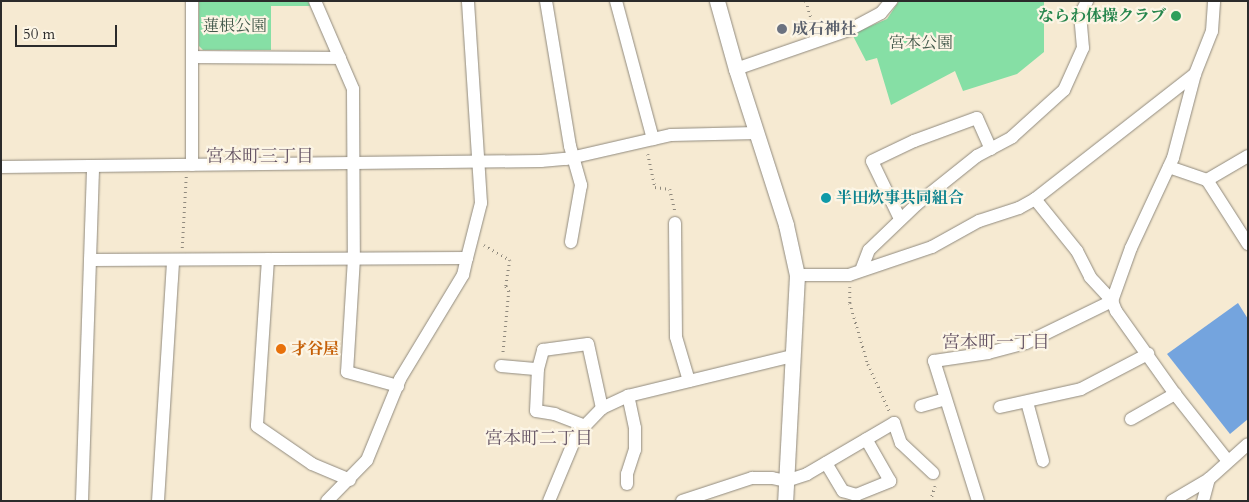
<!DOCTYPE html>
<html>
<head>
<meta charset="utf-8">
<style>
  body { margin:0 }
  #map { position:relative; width:1249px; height:502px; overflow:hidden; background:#f6ead2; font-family:Cardo,"Noto Serif JP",serif }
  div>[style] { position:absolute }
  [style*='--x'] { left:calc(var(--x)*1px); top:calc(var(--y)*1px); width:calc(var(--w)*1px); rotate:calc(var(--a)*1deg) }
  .green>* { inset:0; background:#86dfa5 }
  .water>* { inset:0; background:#74a4de }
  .path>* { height:2.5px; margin-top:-1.25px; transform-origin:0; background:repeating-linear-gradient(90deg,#908a7e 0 1px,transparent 0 5px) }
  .roads { filter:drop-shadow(0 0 1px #908a7e) drop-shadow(0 0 1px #908a7e) }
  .minor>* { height:12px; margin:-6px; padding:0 6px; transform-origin:6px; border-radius:6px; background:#fff }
  .tertiary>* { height:15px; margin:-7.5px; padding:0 7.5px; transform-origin:7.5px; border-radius:7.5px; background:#fff }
  .dots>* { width:14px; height:14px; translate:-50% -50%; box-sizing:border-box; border:2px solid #fcf5e5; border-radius:50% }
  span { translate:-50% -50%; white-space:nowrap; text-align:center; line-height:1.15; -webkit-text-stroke:4.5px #fcf5e5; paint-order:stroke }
  .leisure-label { font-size:16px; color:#27864d; font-weight:700 }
  .right { translate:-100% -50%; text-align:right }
  .park-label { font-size:16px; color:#42584a }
  .worship-label { font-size:16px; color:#5b616d; font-weight:700 }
  .left { translate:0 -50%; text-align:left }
  .culture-label { font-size:16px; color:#0d838f; font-weight:700 }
  .food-label { font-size:16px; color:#c56008; font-weight:700 }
  .neighbourhood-label { font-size:18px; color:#635263 }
  .frame { position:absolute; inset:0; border:2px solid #2b2b2b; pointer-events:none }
  .scale { position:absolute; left:15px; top:25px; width:102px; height:22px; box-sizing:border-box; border:2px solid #2b2b2b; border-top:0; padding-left:6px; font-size:15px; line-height:18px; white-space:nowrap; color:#2b2b2b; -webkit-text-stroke:4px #fcf5e5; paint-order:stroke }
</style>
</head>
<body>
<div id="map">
  <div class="green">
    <div style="clip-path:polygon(199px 1px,308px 1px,310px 6px,271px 6px,271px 50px,203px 50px,199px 46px)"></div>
    <div style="clip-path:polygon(899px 1px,1044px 1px,1044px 52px,1017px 74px,963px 91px,955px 71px,891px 105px,877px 58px,866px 61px,852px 34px,887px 19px)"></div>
  </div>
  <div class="water">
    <div style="clip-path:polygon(1238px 303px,1248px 319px,1248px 419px,1230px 434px,1167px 354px)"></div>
  </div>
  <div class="path">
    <div style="--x:806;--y:1;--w:30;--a:73"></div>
    <div style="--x:648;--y:154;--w:34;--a:78"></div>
    <div style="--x:655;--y:187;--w:15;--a:8"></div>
    <div style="--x:670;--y:189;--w:23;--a:77"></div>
    <div style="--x:484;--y:245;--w:30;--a:30"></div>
    <div style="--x:510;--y:260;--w:26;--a:99"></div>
    <div style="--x:506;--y:286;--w:6;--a:59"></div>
    <div style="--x:509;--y:291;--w:63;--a:95.4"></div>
    <div style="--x:182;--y:248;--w:72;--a:-86.8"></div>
    <div style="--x:850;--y:287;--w:16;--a:90"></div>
    <div style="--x:850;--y:303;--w:64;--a:73.6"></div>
    <div style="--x:868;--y:364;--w:53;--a:65.4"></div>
    <div style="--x:930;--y:501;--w:16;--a:-72"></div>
  </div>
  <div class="roads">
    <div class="minor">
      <div style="--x:192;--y:1;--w:164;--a:90"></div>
      <div style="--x:315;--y:1;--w:96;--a:66.6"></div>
      <div style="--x:353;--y:89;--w:169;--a:89.7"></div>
      <div style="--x:354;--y:258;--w:114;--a:93.5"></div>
      <div style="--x:347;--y:372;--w:53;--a:15.4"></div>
      <div style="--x:546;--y:1;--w:147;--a:80.6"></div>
      <div style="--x:570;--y:146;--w:41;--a:74.2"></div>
      <div style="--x:581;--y:185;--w:58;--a:100"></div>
      <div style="--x:616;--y:1;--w:143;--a:75"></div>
      <div style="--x:192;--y:57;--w:148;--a:0.4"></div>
      <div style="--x:736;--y:69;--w:120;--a:-19"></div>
      <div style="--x:849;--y:30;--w:36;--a:-28"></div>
      <div style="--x:881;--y:13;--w:16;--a:-50"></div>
      <div style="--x:1248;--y:156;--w:48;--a:149.7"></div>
      <div style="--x:1207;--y:180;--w:76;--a:57.4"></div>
      <div style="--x:1;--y:167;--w:540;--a:-0.64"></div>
      <div style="--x:541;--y:161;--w:25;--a:-5"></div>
      <div style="--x:566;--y:159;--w:108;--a:-12.9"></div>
      <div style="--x:671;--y:135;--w:86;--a:-1.3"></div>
      <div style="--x:1169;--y:167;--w:40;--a:18.9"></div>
      <div style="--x:1035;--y:199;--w:67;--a:51.1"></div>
      <div style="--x:1077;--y:251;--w:29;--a:63"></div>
      <div style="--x:1090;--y:277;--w:33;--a:47"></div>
      <div style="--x:1112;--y:301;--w:11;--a:68"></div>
      <div style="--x:1116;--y:311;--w:102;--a:54.6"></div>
      <div style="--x:1175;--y:394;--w:85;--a:51.7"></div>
      <div style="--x:900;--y:219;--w:64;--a:-115.8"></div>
      <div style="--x:872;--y:161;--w:47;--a:-25.5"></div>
      <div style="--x:914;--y:141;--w:67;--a:-20.1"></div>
      <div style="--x:977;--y:118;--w:34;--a:66"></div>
      <div style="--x:675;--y:223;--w:114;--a:89.5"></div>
      <div style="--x:676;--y:337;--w:46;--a:73.5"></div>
      <div style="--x:268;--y:259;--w:167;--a:93.8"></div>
      <div style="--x:257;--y:426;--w:67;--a:34.6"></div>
      <div style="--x:312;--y:464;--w:41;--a:22.8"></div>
      <div style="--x:90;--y:260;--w:377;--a:-0.3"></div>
      <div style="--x:862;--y:268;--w:19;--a:-69"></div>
      <div style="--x:869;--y:250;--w:66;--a:-43.8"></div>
      <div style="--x:917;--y:204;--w:77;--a:-38.7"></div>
      <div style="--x:977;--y:156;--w:40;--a:-28"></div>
      <div style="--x:1012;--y:137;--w:70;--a:-42.1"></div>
      <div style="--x:1064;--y:90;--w:46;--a:-65.7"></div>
      <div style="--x:1083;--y:48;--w:33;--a:-95"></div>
      <div style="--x:1080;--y:15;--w:16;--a:-63"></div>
      <div style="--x:797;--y:275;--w:52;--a:0"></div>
      <div style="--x:849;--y:275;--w:88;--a:-18.6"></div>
      <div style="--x:932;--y:247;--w:54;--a:-29"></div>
      <div style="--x:979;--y:221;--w:42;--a:-18"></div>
      <div style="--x:1019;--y:208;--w:18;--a:-29"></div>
      <div style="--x:1035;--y:199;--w:203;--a:-38"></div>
      <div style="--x:501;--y:366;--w:37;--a:5"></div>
      <div style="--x:1027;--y:402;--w:61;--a:74.8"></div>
      <div style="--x:921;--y:406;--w:25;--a:-16"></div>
      <div style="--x:1000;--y:407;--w:83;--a:-12.5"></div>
      <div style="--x:1081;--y:389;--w:76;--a:-27.6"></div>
      <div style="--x:1131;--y:419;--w:51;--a:-29.6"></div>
      <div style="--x:583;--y:425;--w:30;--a:-159"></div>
      <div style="--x:555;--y:414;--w:19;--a:-171"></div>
      <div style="--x:536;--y:411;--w:42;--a:-87.3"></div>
      <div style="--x:538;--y:369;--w:20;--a:-75"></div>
      <div style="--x:543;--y:350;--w:45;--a:-7.6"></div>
      <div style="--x:588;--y:344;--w:66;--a:77.7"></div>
      <div style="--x:826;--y:463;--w:33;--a:59"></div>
      <div style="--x:843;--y:491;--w:14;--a:17"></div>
      <div style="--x:856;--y:495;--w:37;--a:-22"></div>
      <div style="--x:890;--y:481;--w:48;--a:-119.7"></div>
      <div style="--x:627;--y:484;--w:10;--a:-90"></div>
      <div style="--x:627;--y:474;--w:25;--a:-72"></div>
      <div style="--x:635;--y:450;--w:22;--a:-90"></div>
      <div style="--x:635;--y:428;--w:33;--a:-102"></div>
      <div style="--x:82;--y:501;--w:335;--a:-88.1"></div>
      <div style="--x:158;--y:501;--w:241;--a:-86.4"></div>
      <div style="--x:327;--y:501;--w:57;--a:-45.7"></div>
      <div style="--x:367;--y:460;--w:87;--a:-67.8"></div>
      <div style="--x:400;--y:379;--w:122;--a:-58.8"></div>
      <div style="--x:463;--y:275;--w:17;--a:-77"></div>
      <div style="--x:467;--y:258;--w:57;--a:-75.7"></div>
      <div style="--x:481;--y:203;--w:202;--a:-93.7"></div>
      <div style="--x:549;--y:501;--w:73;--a:-67.3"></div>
      <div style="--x:577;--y:434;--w:36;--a:-46"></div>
      <div style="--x:602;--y:408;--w:29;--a:-25"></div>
      <div style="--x:628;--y:396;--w:169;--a:-13.7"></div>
      <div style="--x:682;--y:501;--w:74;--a:-18.2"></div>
      <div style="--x:752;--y:478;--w:20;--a:0"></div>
      <div style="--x:772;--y:478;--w:14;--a:12"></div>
      <div style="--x:786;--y:481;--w:22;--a:-18"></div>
      <div style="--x:807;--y:474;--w:101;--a:-30.4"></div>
      <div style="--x:894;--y:423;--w:21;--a:71"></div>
      <div style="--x:901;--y:443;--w:44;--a:43.2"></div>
      <div style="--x:978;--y:501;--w:147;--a:-107.4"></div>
      <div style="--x:934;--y:361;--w:55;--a:-8.4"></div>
      <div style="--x:988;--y:353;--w:39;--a:-15"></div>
      <div style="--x:1026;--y:343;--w:96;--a:-26"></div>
      <div style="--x:1112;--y:301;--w:56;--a:-70.3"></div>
      <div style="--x:1131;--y:248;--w:99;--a:-65"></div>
      <div style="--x:1173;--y:158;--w:87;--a:-75.3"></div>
      <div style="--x:1195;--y:74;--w:46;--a:-68.4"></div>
      <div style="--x:1212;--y:31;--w:30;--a:-86"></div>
      <div style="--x:1172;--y:501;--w:43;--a:-30.7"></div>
      <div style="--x:1209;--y:479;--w:52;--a:-41.9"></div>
      <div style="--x:1203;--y:501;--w:23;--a:-75"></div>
    </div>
    <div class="tertiary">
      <div style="--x:717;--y:1;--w:71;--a:74.4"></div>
      <div style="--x:736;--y:69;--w:164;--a:72.2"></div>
      <div style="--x:786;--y:225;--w:51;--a:77.6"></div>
      <div style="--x:797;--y:275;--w:226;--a:93"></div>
    </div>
  </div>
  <div class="dots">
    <div style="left:1176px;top:16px;background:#2e9e5b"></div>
    <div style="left:782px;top:29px;background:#6b7280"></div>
    <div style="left:826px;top:198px;background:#0f9aa8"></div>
    <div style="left:281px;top:349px;background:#e8710a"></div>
  </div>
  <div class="leisure-label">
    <span class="right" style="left:1166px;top:16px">ならわ体操クラブ</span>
  </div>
  <div class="park-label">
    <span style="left:235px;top:26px">蓮根公園</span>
    <span style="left:921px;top:43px">宮本公園</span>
  </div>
  <div class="worship-label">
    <span class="left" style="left:792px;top:29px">成石神社</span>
  </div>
  <div class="culture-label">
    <span class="left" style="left:836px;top:198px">半田炊事共同組合</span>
  </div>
  <div class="food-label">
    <span class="left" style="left:291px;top:349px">才谷屋</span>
  </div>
  <div class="neighbourhood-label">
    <span style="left:260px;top:157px">宮本町三丁目</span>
    <span style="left:996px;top:343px">宮本町一丁目</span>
    <span style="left:539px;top:439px">宮本町二丁目</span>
  </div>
  <div class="frame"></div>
  <div class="scale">50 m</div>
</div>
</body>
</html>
